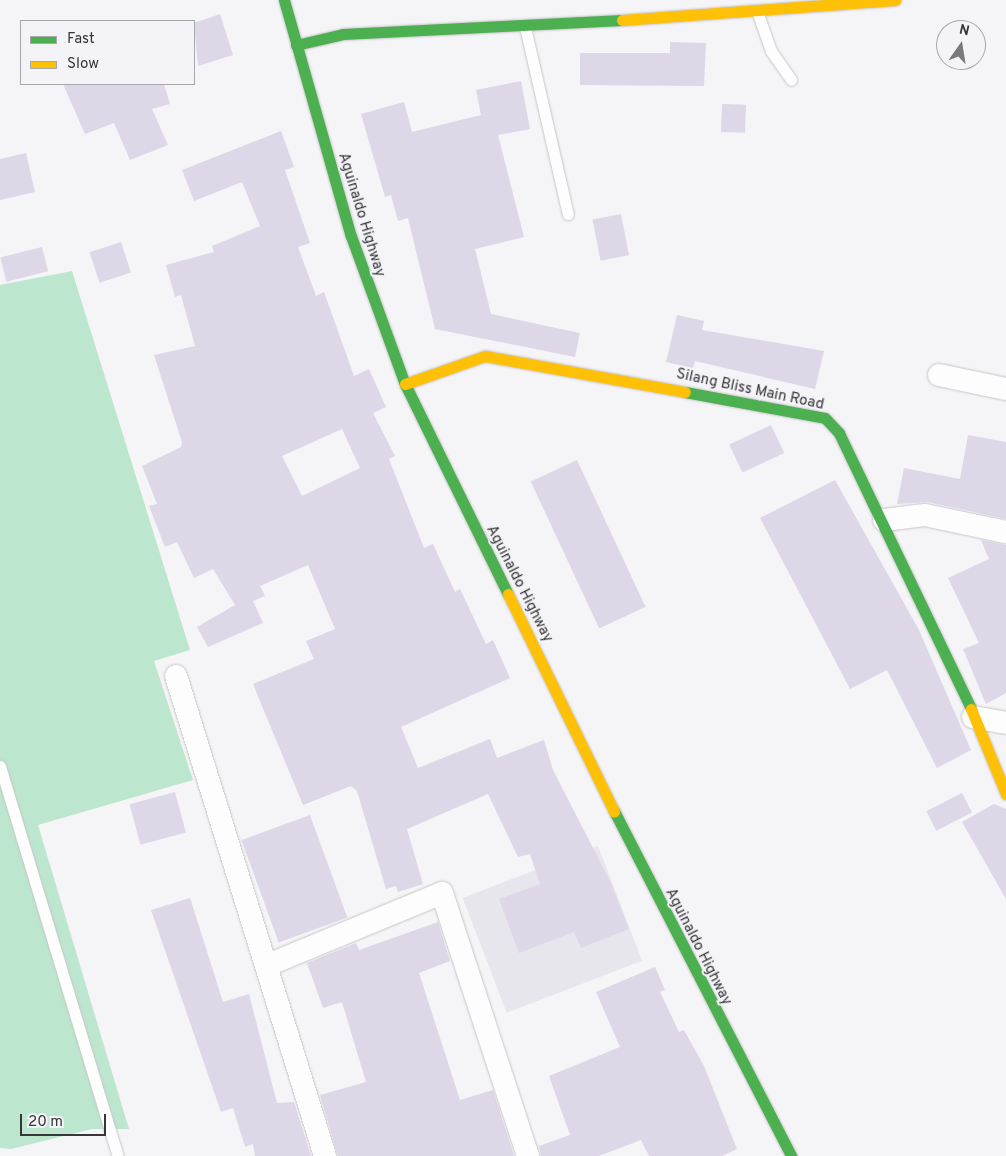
<!DOCTYPE html>
<html>
<head>
<meta charset="utf-8">
<style>
  body { margin:0 }
  #map { position:relative; width:1006px; height:1156px; overflow:hidden; background:#f5f4f7; font-family:Overpass,sans-serif }
  div>[style] { position:absolute }
  [style*='--x'] { left:calc(var(--x)*1px); top:calc(var(--y)*1px); width:calc(var(--w)*1px); rotate:calc(var(--a)*1deg) }
  .built>* { inset:0; background:#e8e6ed; transform-origin:0 0 }
  .green>* { inset:0; background:#bde6ce }
  .building>* { inset:0; background:#ddd7e8; transform-origin:0 0 }
  .roads { filter:drop-shadow(0 0 1px #c6c6c8) drop-shadow(0 0 1px #c6c6c8) }
  .lane>* { height:11px; margin:-5.5px; padding:0 5.5px; transform-origin:5.5px; border-radius:5.5px; background:#fefdfe }
  .street>* { height:22px; margin:-11px; padding:0 11px; transform-origin:11px; border-radius:11px; background:#fefdfe }
  .fast>* { height:11px; margin:-5.5px; padding:0 5.5px; transform-origin:5.5px; border-radius:5.5px; background:#4caf50 }
  .slow>* { height:11px; margin:-5.5px; padding:0 5.5px; transform-origin:5.5px; border-radius:5.5px; background:#ffc107 }
  span { translate:-50% -50%; white-space:nowrap; text-align:center; line-height:1.15; -webkit-text-stroke:4px #f4f3f8; paint-order:stroke }
  .street-label { font-size:15px; color:#373638 }
  .legend { position:absolute; left:20px; top:20px; width:175px; height:65px; box-sizing:border-box; background:#f4f3f8; border:1px solid #a8a7ab; margin:0; padding:6px 9px; list-style:none; font-size:15px; color:#373638 }
  .legend li { display:flex; align-items:center; gap:10px; height:25px }
  .legend b { width:25px; border:1px solid #a8a7ab }
  .north { position:absolute; left:936px; top:20px; width:50px; height:50px; box-sizing:border-box; background:#f4f3f8; border:1px solid #a8a7ab; border-radius:50%; rotate:13deg; font-size:14px; font-weight:700; line-height:20px; text-align:center; color:#373638 }
  .north::after { content:''; display:block; margin:auto; width:18px; height:22px; background:#7a787b; clip-path:polygon(50% 0,100% 100%,50% 72%,0 100%) }
  .scale { position:absolute; left:20px; top:1114px; width:86px; height:22px; box-sizing:border-box; border:2px solid #373638; border-top:0; padding-left:6px; font-size:15px; line-height:18px; white-space:nowrap; color:#373638; -webkit-text-stroke:4px #f4f3f8; paint-order:stroke }
</style>
</head>
<body>
<div id="map">
  <div class="built">
    <div style="left:598px;top:846px;width:123px;height:145px;rotate:69deg"></div>
  </div>
  <div class="green">
    <div style="clip-path:polygon(72px 271px,190px 650px,154px 661px,193px 780px,38px 825px,129px 1129px,92px 1129px,11px 1149px,0 1148px,0 285px)"></div>
  </div>
  <div class="building">
    <div style="clip-path:polygon(220px 14px,233px 55px,198px 66px,194px 23px)"></div>
    <div style="clip-path:polygon(670px 42px,706px 43px,704px 86px,580px 85px,580px 53px,670px 53px)"></div>
    <div style="clip-path:polygon(521px 81px,530px 129px,498px 135px,524px 237px,475px 249px,491px 314px,580px 333px,575px 357px,435px 329px,408px 218px,398px 221px,391px 195px,385px 197px,361px 114px,404px 102px,412px 132px,481px 115px,476px 90px)"></div>
    <div style="clip-path:polygon(63px 84px,164px 84px,170px 104px,152px 109px,168px 145px,130px 160px,114px 123px,85px 134px)"></div>
    <div style="left:722px;top:104px;width:24px;height:28px;rotate:2deg"></div>
    <div style="clip-path:polygon(evenodd,281px 131px,294px 167px,285px 170px,310px 243px,298px 247px,316px 296px,324px 292px,354px 376px,369px 369px,386px 407px,373px 413px,395px 456px,389px 459px,424px 548px,433px 544px,455px 592px,460px 589px,486px 644px,493px 640px,510px 678px,401px 727px,418px 768px,490px 739px,497px 758px,544px 740px,553px 770px,611px 883px,629px 929px,581px 948px,574px 932px,519px 953px,499px 899px,540px 884px,530px 854px,518px 857px,488px 794px,407px 829px,423px 884px,398px 892px,396px 886px,386px 889px,357px 791px,351px 786px,303px 805px,253px 684px,314px 659px,306px 641px,335px 629px,308px 565px,260px 586px,265px 596px,253px 601px,263px 623px,208px 647px,197px 627px,235px 605px,213px 569px,194px 578px,177px 542px,165px 547px,149px 506px,157px 504px,142px 466px,181px 447px,182px 442px,154px 355px,195px 346px,181px 295px,175px 297px,166px 265px,214px 252px,212px 246px,260px 226px,242px 182px,194px 201px,182px 170px,281px 131px,342px 429px,360px 468px,302px 496px,282px 456px,342px 429px)"></div>
    <div style="clip-path:polygon(26px 153px,35px 192px,0 200px,0 159px)"></div>
    <div style="left:621px;top:214px;width:42px;height:29px;rotate:79deg"></div>
    <div style="left:121px;top:242px;width:32px;height:33px;rotate:72deg"></div>
    <div style="left:42px;top:247px;width:25px;height:43px;rotate:76deg"></div>
    <div style="clip-path:polygon(677px 315px,704px 321px,702px 330px,824px 351px,815px 389px,695px 361px,693px 368px,666px 362px)"></div>
    <div style="left:771px;top:425px;width:31px;height:46px;rotate:65deg"></div>
    <div style="clip-path:polygon(968px 435px,1006px 442px,1006px 519px,928px 502px,897px 504px,904px 468px,960px 479px)"></div>
    <div style="left:577px;top:460px;width:162px;height:51px;rotate:65deg"></div>
    <div style="clip-path:polygon(835px 480px,919px 630px,971px 750px,937px 768px,887px 670px,850px 689px,760px 518px)"></div>
    <div style="clip-path:polygon(981px 540px,1006px 545px,1006px 693px,986px 704px,963px 649px,979px 643px,948px 578px,989px 559px)"></div>
    <div style="left:175px;top:792px;width:42px;height:47px;rotate:75deg"></div>
    <div style="left:962px;top:793px;width:22px;height:40px;rotate:63deg"></div>
    <div style="clip-path:polygon(994px 804px,1006px 809px,1006px 899px,962px 822px)"></div>
    <div style="left:310px;top:815px;width:109px;height:73px;rotate:70deg"></div>
    <div style="clip-path:polygon(190px 898px,223px 1002px,249px 994px,277px 1103px,294px 1102px,311px 1156px,255px 1156px,253px 1144px,245px 1147px,233px 1108px,221px 1112px,151px 910px)"></div>
    <div style="clip-path:polygon(438px 922px,450px 961px,419px 973px,460px 1100px,493px 1090px,514px 1156px,338px 1156px,320px 1095px,366px 1082px,342px 1002px,323px 1008px,307px 963px,356px 943px,359px 950px)"></div>
    <div style="clip-path:polygon(655px 967px,665px 990px,660px 992px,679px 1032px,684px 1030px,704px 1066px,737px 1149px,722px 1156px,649px 1156px,641px 1140px,599px 1156px,541px 1156px,539px 1146px,570px 1135px,549px 1076px,620px 1047px,596px 992px)"></div>
  </div>
  <div class="roads">
    <div class="lane">
      <div style="--x:757;--y:11;--w:42;--a:70.7"></div>
      <div style="--x:771;--y:51;--w:35;--a:55"></div>
      <div style="--x:525;--y:27;--w:192;--a:77.1"></div>
      <div style="--x:0;--y:766;--w:407;--a:73.2"></div>
    </div>
    <div class="street">
      <div style="--x:939;--y:375;--w:68;--a:11.8"></div>
      <div style="--x:884;--y:520;--w:41;--a:-7"></div>
      <div style="--x:925;--y:515;--w:83;--a:11.9"></div>
      <div style="--x:176;--y:676;--w:503;--a:72.75"></div>
      <div style="--x:973;--y:717;--w:34;--a:10"></div>
      <div style="--x:268;--y:965;--w:188;--a:-22.5"></div>
      <div style="--x:442;--y:893;--w:277;--a:71.9"></div>
    </div>
    <div class="fast">
      <div style="--x:284;--y:0;--w:245;--a:74.2"></div>
      <div style="--x:351;--y:236;--w:158;--a:70"></div>
      <div style="--x:405;--y:384;--w:234;--a:63.9"></div>
      <div style="--x:296;--y:45;--w:48;--a:-13.2"></div>
      <div style="--x:343;--y:34;--w:279;--a:-2.9"></div>
      <div style="--x:685;--y:392;--w:142;--a:10.5"></div>
      <div style="--x:825;--y:418;--w:21;--a:47"></div>
      <div style="--x:839;--y:433;--w:306;--a:64.4"></div>
      <div style="--x:614;--y:811;--w:388;--a:62.8"></div>
    </div>
    <div class="slow">
      <div style="--x:622;--y:20;--w:274;--a:-4.2"></div>
      <div style="--x:405;--y:384;--w:85;--a:-19.3"></div>
      <div style="--x:485;--y:356;--w:203;--a:10.2"></div>
      <div style="--x:508;--y:594;--w:242;--a:64"></div>
      <div style="--x:971;--y:709;--w:92;--a:67.6"></div>
    </div>
  </div>
  <div class="street-label">
    <span style="left:361px;top:215px;rotate:73deg">Aguinaldo Highway</span>
    <span style="left:750px;top:390px;rotate:12deg">Silang Bliss Main Road</span>
    <span style="left:519px;top:584px;rotate:63deg">Aguinaldo Highway</span>
    <span style="left:698px;top:947px;rotate:63deg">Aguinaldo Highway</span>
  </div>
  <ul class="legend">
  <li><b style="height:6px;background:#4caf50"></b>Fast</li>
  <li><b style="height:6px;background:#ffc107"></b>Slow</li>
  </ul>
  <div class="north">N</div>
  <div class="scale">20 m</div>
</div>
</body>
</html>
